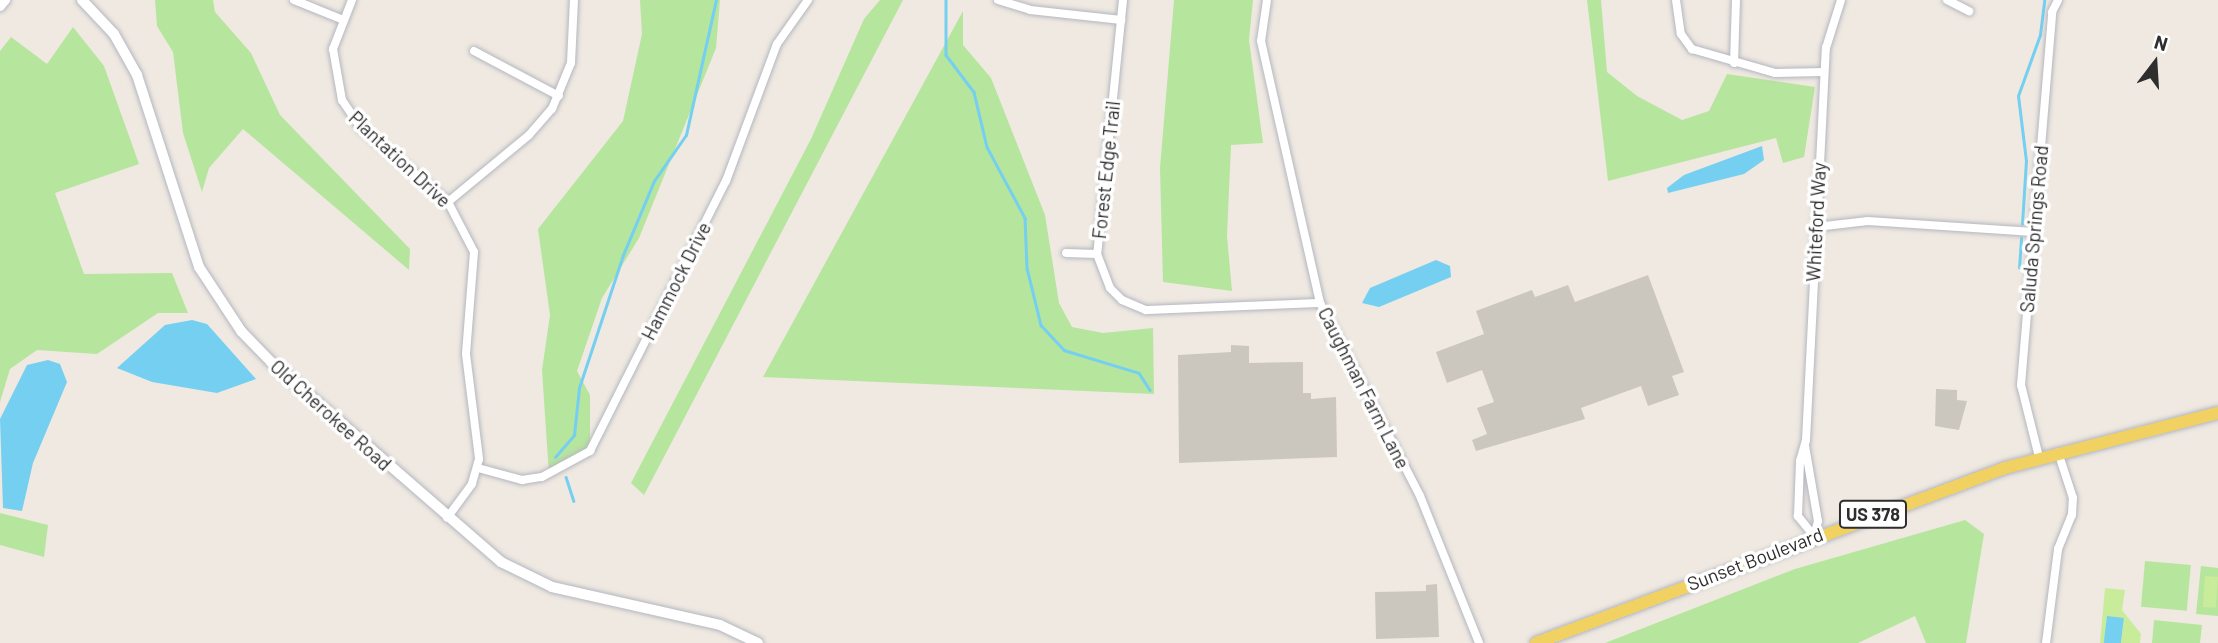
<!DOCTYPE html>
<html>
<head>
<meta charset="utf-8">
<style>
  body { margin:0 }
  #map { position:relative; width:2218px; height:643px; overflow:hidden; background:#efe9e1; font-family:Barlow,sans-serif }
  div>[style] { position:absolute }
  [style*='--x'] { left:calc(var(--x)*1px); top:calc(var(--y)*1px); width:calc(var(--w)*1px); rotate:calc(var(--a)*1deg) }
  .green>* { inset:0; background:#b6e59e; transform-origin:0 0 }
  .pitch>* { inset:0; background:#c9ec9a; transform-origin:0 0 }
  .water>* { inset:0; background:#75cff0; transform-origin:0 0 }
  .stream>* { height:2.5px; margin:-1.25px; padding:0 1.25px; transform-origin:1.25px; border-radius:1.25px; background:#75cff0 }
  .building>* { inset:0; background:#cbc7bf }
  .roads { filter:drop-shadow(0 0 2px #b4b7c1) drop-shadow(0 0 2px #b4b7c1) }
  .minor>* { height:8px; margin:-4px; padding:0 4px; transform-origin:4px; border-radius:4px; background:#fff }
  .tertiary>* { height:10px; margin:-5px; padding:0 5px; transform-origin:5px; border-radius:5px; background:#fff }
  .secondary>* { height:10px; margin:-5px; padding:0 5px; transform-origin:5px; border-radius:5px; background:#fff }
  .primary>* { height:12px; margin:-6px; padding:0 6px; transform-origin:6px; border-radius:6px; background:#f2d163 }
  span { translate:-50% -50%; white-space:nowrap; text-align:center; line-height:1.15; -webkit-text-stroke:7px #fff; paint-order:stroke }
  .shield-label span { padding:2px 5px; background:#fff; border:2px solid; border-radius:5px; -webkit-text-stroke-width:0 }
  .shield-label { font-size:18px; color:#2e2e2e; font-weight:700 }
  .street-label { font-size:19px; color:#2e2e2e }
  .north { position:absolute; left:2120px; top:28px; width:70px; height:70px; -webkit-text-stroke:5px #fff; paint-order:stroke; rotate:17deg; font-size:19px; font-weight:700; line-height:28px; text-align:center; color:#2e2e2e }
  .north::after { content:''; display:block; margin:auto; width:24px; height:32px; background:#2e2e2e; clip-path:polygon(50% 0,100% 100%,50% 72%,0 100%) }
</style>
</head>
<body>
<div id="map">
  <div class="green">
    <div style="clip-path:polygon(155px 0,213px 0,215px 12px,251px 53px,280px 115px,410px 249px,409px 270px,243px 129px,209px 168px,202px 192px,183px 133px,173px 52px,157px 26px)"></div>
    <div style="clip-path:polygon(640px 0,720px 0,716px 48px,639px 238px,602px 298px,577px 371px,590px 395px,590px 451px,549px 475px,542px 370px,550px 315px,538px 229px,623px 121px,642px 34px)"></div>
    <div style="clip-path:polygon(880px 0,903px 0,644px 495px,631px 483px,811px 139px,864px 19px)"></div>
    <div style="clip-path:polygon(1174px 0,1253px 0,1249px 40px,1263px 143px,1231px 145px,1227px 236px,1232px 291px,1163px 282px,1160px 168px)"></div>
    <div style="clip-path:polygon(1587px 0,1601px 0,1607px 72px,1637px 96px,1682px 120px,1709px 111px,1727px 74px,1815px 87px,1804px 157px,1783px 163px,1776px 138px,1608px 181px)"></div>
    <div style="clip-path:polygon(963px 11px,963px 45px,991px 78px,1045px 215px,1059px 303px,1072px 327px,1103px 333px,1153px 328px,1154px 394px,763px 377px)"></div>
    <div style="clip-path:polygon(73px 27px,104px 66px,139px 164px,55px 193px,84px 274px,172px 273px,188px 313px,158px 313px,97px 354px,37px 350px,10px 369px,0 402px,0 51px,11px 37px,47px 64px)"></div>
    <div style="clip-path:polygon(0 513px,48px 525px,44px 557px,0 545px)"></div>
    <div style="clip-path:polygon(1965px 520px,1984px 534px,1966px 643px,1926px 643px,1915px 616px,1858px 643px,1605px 643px,1795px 569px)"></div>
    <div style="left:2145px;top:561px;width:46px;height:46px;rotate:5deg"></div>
    <div style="clip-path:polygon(2201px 566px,2218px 568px,2218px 616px,2196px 614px)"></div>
    <div style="clip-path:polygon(2154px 620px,2202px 625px,2200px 643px,2152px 643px)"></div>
  </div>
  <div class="pitch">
    <div style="left:2205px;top:576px;width:13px;height:31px;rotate:4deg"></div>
    <div style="clip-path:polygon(2105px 588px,2125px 590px,2122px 610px,2141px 634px,2140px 643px,2100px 643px)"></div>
  </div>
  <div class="water">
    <div style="clip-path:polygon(1762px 146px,1764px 160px,1744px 174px,1668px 193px,1667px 188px,1684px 175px)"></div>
    <div style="clip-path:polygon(1436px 260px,1450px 266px,1451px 277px,1379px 307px,1362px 303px,1370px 288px)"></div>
    <div style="clip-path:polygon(192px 320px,207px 324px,256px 379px,217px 393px,152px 382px,117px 368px,165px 325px)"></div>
    <div style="clip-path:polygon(48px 360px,60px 364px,67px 382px,33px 463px,22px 511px,3px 508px,0 419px,27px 365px)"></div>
    <div style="left:2107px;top:616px;width:17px;height:27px;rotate:7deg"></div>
  </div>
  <div class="stream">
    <div style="--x:946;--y:0;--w:55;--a:90"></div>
    <div style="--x:946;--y:55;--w:46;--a:52.9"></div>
    <div style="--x:974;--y:92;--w:57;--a:76.7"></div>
    <div style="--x:987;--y:147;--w:81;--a:61.8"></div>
    <div style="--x:1025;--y:218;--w:50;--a:87.7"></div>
    <div style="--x:1027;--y:268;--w:59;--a:76.2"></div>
    <div style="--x:1041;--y:325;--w:34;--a:47"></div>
    <div style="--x:1064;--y:350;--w:78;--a:17"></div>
    <div style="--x:1139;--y:373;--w:20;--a:57"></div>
    <div style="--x:2022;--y:224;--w:63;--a:-86.4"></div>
    <div style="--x:2026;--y:161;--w:65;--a:-97"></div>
    <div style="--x:2018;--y:96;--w:65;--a:-70.2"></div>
    <div style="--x:2040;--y:35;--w:35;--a:-83"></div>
    <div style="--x:2019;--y:268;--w:30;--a:-86"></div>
    <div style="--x:555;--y:457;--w:29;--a:-49"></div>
    <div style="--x:574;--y:435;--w:47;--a:-83.9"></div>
    <div style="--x:579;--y:388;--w:140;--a:-71.7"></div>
    <div style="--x:623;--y:255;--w:80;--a:-67.3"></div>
    <div style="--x:654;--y:181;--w:56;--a:-55.2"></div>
    <div style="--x:686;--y:135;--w:138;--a:-77.5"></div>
    <div style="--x:566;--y:477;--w:25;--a:72"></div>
  </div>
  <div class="building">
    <div style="clip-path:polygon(1648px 275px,1684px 372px,1672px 376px,1679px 395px,1648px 406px,1641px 386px,1581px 408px,1585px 419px,1476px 451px,1472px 440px,1487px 434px,1477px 408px,1494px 402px,1482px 370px,1447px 383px,1436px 352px,1484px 334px,1476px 311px,1532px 290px,1535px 297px,1568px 285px,1575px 302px)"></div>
    <div style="clip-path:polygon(1231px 345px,1249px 346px,1249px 363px,1303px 362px,1303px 393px,1311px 393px,1311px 399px,1336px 397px,1337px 457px,1179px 463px,1178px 355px,1231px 352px)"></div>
    <div style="clip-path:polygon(1936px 389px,1957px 390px,1957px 400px,1967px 401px,1959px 430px,1935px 426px)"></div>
    <div style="clip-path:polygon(1437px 584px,1439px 637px,1376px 639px,1375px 592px,1426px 591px,1426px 585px)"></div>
  </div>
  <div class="roads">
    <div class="minor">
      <div style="--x:294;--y:0;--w:51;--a:22"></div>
      <div style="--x:352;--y:0;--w:53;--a:111.2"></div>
      <div style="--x:333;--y:49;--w:52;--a:80"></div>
      <div style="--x:342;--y:100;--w:34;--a:56"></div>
      <div style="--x:361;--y:128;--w:114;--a:40.4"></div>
      <div style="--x:448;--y:202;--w:56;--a:62.5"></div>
      <div style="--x:474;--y:252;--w:102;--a:94.5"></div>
      <div style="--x:466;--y:354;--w:106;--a:82.9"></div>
      <div style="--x:479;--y:459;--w:26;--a:106"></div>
      <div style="--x:472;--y:484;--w:42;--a:126.3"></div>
      <div style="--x:998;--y:0;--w:34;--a:17"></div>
      <div style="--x:1030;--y:10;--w:92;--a:6.3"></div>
      <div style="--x:1123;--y:0;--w:255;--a:95.8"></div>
      <div style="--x:1097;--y:254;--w:36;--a:69"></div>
      <div style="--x:1110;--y:288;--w:17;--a:45"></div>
      <div style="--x:1122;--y:300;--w:26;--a:23"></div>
      <div style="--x:1146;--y:310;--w:174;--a:-2.3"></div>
      <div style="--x:1267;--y:0;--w:41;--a:98.3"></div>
      <div style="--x:1261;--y:41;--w:269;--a:77.3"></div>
      <div style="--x:1320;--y:303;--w:217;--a:62.6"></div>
      <div style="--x:1420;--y:496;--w:158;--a:68.1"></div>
      <div style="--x:1676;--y:0;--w:34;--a:82"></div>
      <div style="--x:1681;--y:34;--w:19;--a:54"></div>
      <div style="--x:1692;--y:49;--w:86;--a:16.1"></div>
      <div style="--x:1775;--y:73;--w:49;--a:-1.2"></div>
      <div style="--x:1947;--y:0;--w:25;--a:27"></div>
      <div style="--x:474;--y:51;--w:96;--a:27.9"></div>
      <div style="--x:1734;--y:63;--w:63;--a:-88.2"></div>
      <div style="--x:448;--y:202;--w:105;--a:-39.6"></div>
      <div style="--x:529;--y:135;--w:35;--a:-49"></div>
      <div style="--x:552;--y:109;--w:50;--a:-67.6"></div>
      <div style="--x:571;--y:63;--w:63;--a:-87.3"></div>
      <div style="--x:1816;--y:227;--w:52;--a:-6.6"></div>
      <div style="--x:1868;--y:221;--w:166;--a:3.8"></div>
      <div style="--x:1066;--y:253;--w:31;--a:2"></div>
      <div style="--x:1805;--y:446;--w:76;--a:80.2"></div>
      <div style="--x:1818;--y:521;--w:16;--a:105"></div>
      <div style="--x:1814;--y:536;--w:26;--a:-129"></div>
      <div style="--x:1798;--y:516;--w:55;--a:-87.9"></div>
      <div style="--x:1800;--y:461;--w:22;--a:-74"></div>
      <div style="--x:1806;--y:440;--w:393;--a:-87.1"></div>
      <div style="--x:1826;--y:48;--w:50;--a:-72.6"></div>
      <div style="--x:2039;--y:457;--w:74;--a:-104"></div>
      <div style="--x:2021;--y:385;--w:374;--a:-85.2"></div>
      <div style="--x:2052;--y:12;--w:13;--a:-63"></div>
      <div style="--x:478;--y:468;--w:46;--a:15.3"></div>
      <div style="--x:522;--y:480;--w:20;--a:-9"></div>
      <div style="--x:542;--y:477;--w:55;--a:-28.4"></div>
      <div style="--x:590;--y:451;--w:302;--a:-63.3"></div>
      <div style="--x:726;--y:181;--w:146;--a:-69.6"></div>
      <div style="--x:777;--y:44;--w:54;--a:-54.8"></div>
      <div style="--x:2046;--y:643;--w:95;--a:-82.7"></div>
      <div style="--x:2058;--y:549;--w:37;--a:-68"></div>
      <div style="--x:2072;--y:515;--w:17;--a:-87"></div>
      <div style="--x:2073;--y:498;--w:48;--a:-108.1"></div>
    </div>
    <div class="tertiary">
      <div style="--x:82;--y:0;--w:47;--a:46.7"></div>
      <div style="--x:114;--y:34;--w:47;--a:60.7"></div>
      <div style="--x:137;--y:75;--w:202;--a:72.1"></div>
      <div style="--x:199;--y:267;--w:77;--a:56.7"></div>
      <div style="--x:241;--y:331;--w:43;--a:45.9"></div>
      <div style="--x:271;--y:362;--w:305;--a:41"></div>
      <div style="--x:501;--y:562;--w:57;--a:26.1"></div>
      <div style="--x:552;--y:587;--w:172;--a:12.7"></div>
      <div style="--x:720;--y:625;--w:42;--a:25.3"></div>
    </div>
    <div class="secondary">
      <div style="--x:0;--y:6;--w:8;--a:-50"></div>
    </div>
    <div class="primary">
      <div style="--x:1536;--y:643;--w:501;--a:-20.46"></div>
      <div style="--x:2005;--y:468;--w:220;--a:-14.5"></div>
    </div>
  </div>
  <div class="shield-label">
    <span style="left:1873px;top:514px">US 378</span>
  </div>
  <div class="street-label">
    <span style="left:400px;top:159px;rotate:43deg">Plantation Drive</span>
    <span style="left:1106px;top:170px;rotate:-84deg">Forest Edge Trail</span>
    <span style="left:1816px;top:222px;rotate:-87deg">Whiteford Way</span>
    <span style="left:2034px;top:229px;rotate:-85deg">Saluda Springs Road</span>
    <span style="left:676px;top:281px;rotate:-63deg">Hammock Drive</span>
    <span style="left:1364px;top:388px;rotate:63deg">Caughman Farm Lane</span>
    <span style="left:331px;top:415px;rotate:42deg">Old Cherokee Road</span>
    <span style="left:1755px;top:559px;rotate:-21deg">Sunset Boulevard</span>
  </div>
  <div class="north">N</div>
</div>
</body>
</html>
